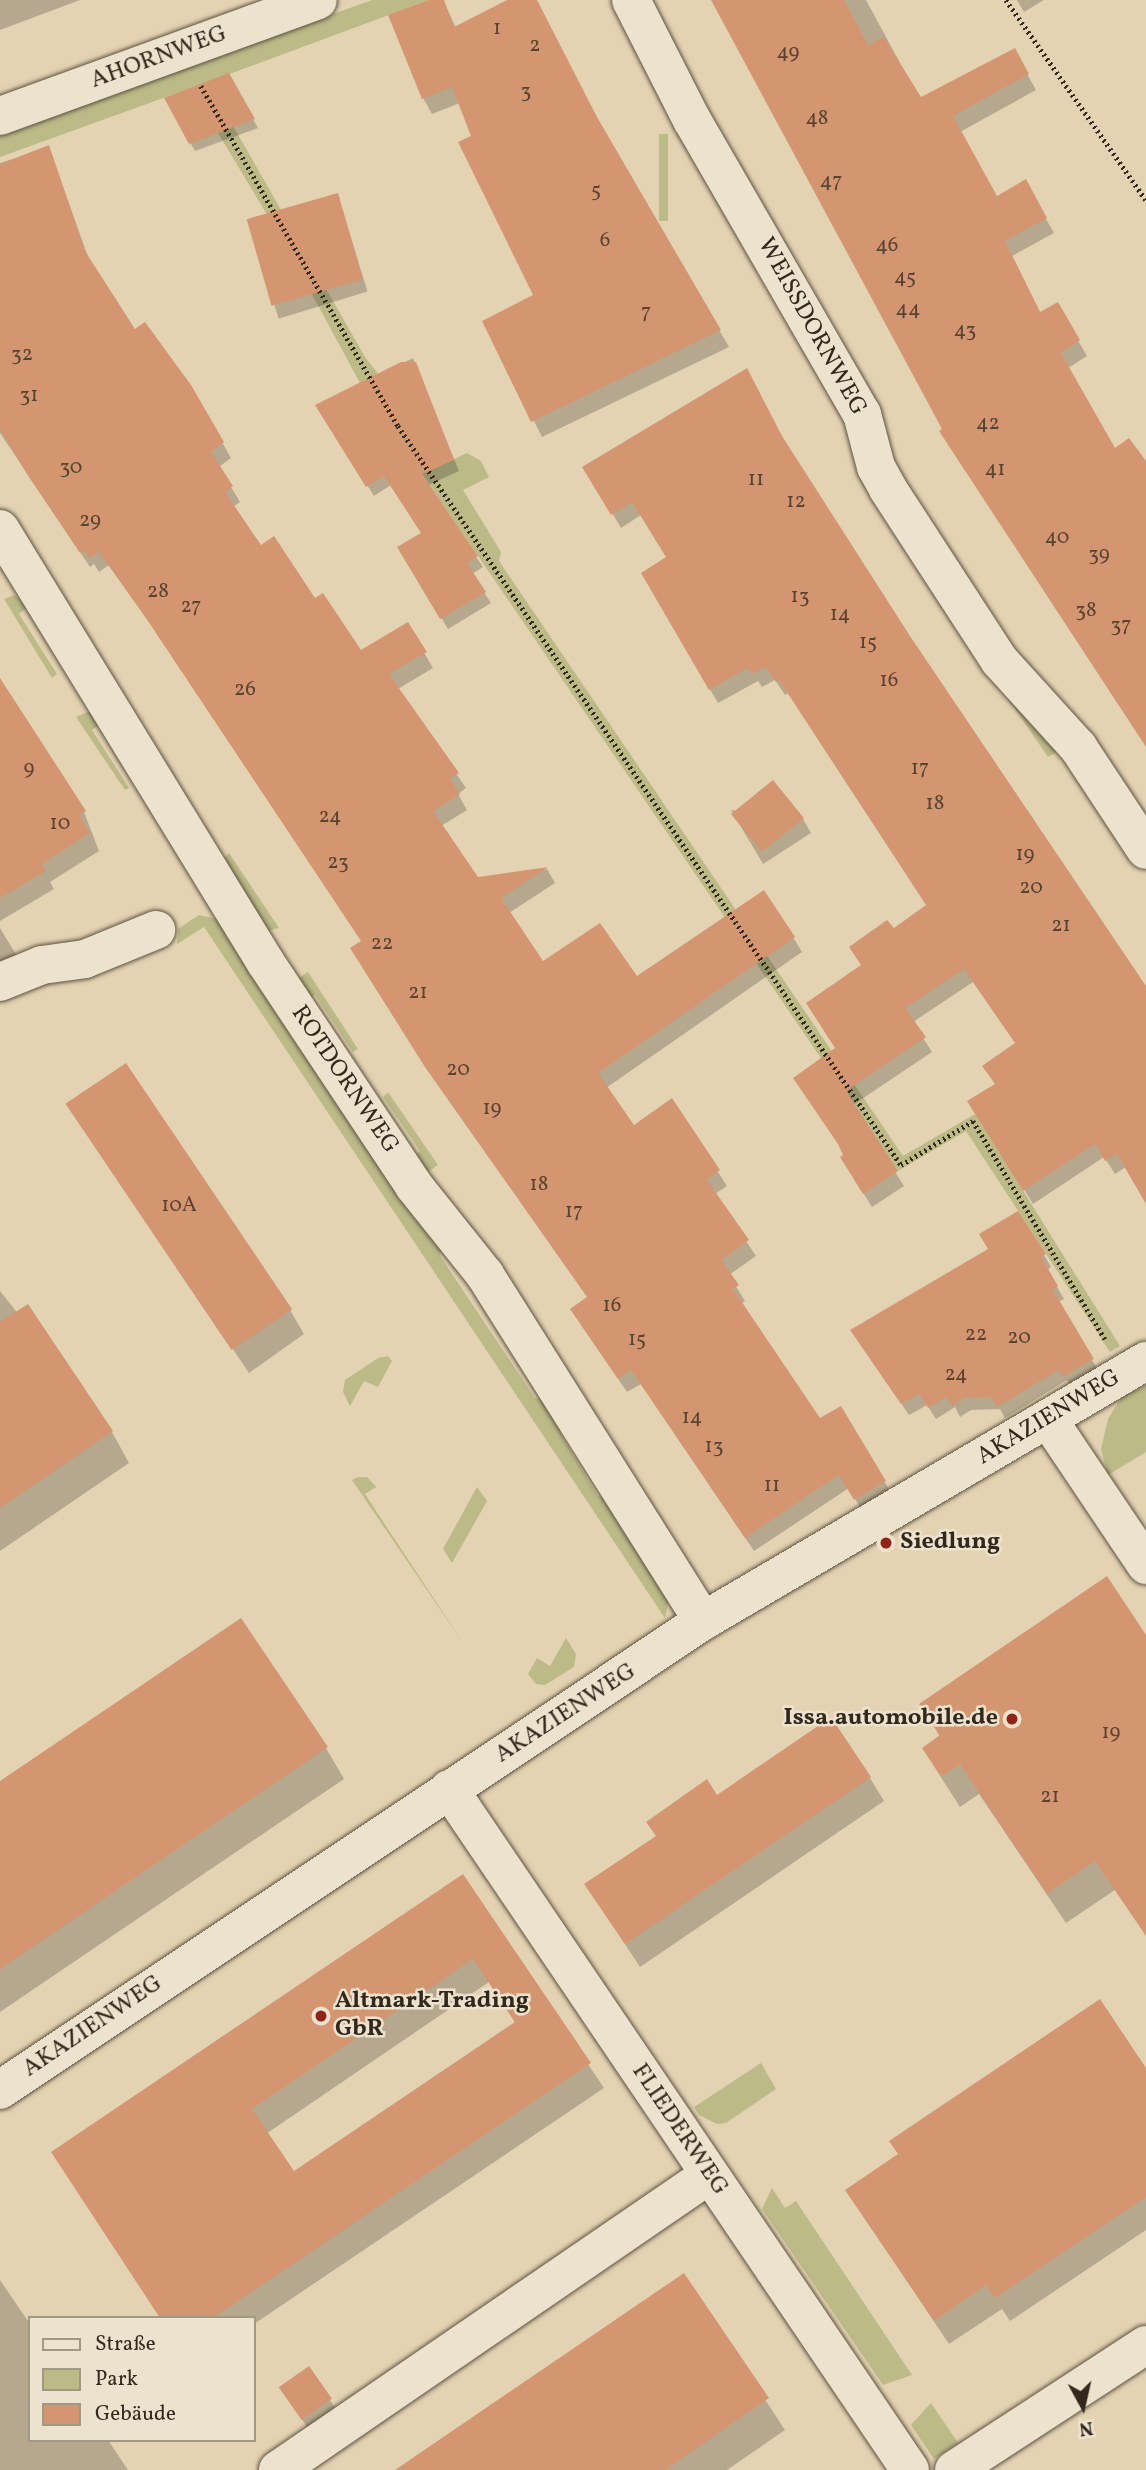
<!DOCTYPE html>
<html>
<head>
<meta charset="utf-8">
<style>
  body { margin:0 }
  #map { position:relative; width:1146px; height:2470px; overflow:hidden; background:#e4d3b2; font-family:Vollkorn,serif }
  div>[style] { position:absolute }
  [style*='--x'] { left:calc(var(--x)*1px); top:calc(var(--y)*1px); width:calc(var(--w)*1px); rotate:calc(var(--a)*1deg) }
  .green>* { inset:0; background:#bcba87; transform-origin:0 0 }
  .shadow>* { inset:0; background:#0003; transform-origin:0 0 }
  .building>* { inset:0; background:#d49671; transform-origin:0 0 }
  .path>* { height:4.5px; margin-top:-2.25px; transform-origin:0; background:repeating-linear-gradient(90deg,#32281c 0 2px,transparent 0 5.5px) }
  .roads { filter:drop-shadow(0 0 2px #5e5342) drop-shadow(0 0 2px #5e5342) }
  .minor>* { height:38px; margin:-19px; padding:0 19px; transform-origin:19px; border-radius:19px; background:#ede2cd }
  .dots>* { width:19px; height:19px; translate:-50% -50%; box-sizing:border-box; border:4px solid #ede2cd; border-radius:50% }
  span { translate:-50% -50%; white-space:nowrap; text-align:center; line-height:1.15; -webkit-text-stroke:5px #ede2cd; paint-order:stroke }
  .number-label { font-size:21px; color:#5a4431 }
  .number-label span { -webkit-text-stroke-width:0 }
  .street-label { font-size:24px; color:#32281c }
  .poi-label { font-size:24px; color:#32281c; font-weight:700 }
  .left { translate:0 -50%; text-align:left }
  .right { translate:-100% -50%; text-align:right }
  .legend { position:absolute; left:28px; top:2316px; width:228px; height:126px; box-sizing:border-box; background:#ede2cd; border:2px solid #a29886; margin:0; padding:9px 12px; list-style:none; font-size:21px; color:#32281c }
  .legend li { display:flex; align-items:center; gap:14px; height:35px }
  .legend b { width:35px; border:2px solid #a29886 }
  .north { position:absolute; left:1048px; top:2372px; width:70px; height:70px; -webkit-text-stroke:5px #ede2cd; paint-order:stroke; rotate:172deg; font-size:19px; font-weight:700; line-height:28px; text-align:center; color:#32281c }
  .north::after { content:''; display:block; margin:auto; width:24px; height:32px; background:#32281c; clip-path:polygon(50% 0,100% 100%,50% 72%,0 100%) }
</style>
</head>
<body>
<div id="map">
  <div class="green">
    <div style="clip-path:polygon(372px 0,429px 0,208px 82px,365px 357px,448px 462px,467px 453px,481px 461px,489px 477px,463px 490px,501px 552px,499px 561px,903px 1156px,975px 1114px,1120px 1346px,1110px 1352px,966px 1131px,898px 1171px,360px 383px,287px 248px,191px 88px,0 157px,0 134px)"></div>
    <div style="left:659px;top:134px;width:9px;height:87px"></div>
    <div style="clip-path:polygon(14px 595px,29px 606px,19px 614px,57px 674px,52px 678px,4px 599px)"></div>
    <div style="clip-path:polygon(996px 681px,1062px 749px,1048px 757px)"></div>
    <div style="clip-path:polygon(88px 712px,94px 712px,102px 723px,92px 730px,129px 788px,125px 790px,76px 717px)"></div>
    <div style="clip-path:polygon(229px 853px,279px 928px,268px 931px,223px 859px)"></div>
    <div style="clip-path:polygon(199px 915px,218px 919px,413px 1217px,430px 1220px,443px 1239px,440px 1256px,535px 1398px,551px 1401px,559px 1412px,561px 1435px,598px 1496px,618px 1501px,669px 1599px,665px 1618px,204px 927px,177px 944px,178px 929px)"></div>
    <div style="clip-path:polygon(308px 972px,358px 1049px,353px 1052px,315px 995px,303px 1002px,296px 980px)"></div>
    <div style="clip-path:polygon(388px 1092px,438px 1165px,421px 1177px,409px 1159px,420px 1151px,383px 1097px)"></div>
    <div style="clip-path:polygon(388px 1356px,392px 1361px,378px 1387px,364px 1381px,350px 1406px,343px 1392px,345px 1380px,378px 1358px)"></div>
    <div style="clip-path:polygon(1146px 1385px,1146px 1452px,1108px 1475px,1101px 1449px,1108px 1419px,1121px 1398px)"></div>
    <div style="clip-path:polygon(358px 1477px,367px 1477px,376px 1487px,365px 1494px,465px 1646px,352px 1480px)"></div>
    <div style="clip-path:polygon(477px 1487px,487px 1501px,452px 1563px,443px 1549px)"></div>
    <div style="clip-path:polygon(566px 1638px,576px 1654px,574px 1667px,545px 1685px,536px 1684px,528px 1674px,537px 1658px,550px 1666px)"></div>
    <div style="clip-path:polygon(761px 2063px,776px 2089px,726px 2123px,717px 2124px,699px 2115px,694px 2107px)"></div>
    <div style="clip-path:polygon(772px 2188px,785px 2208px,796px 2201px,912px 2375px,883px 2385px,762px 2209px)"></div>
    <div style="clip-path:polygon(931px 2403px,958px 2443px,934px 2459px,911px 2425px)"></div>
  </div>
  <div class="shadow">
    <div style="clip-path:polygon(0 0,80px 0,0 30px)"></div>
    <div style="clip-path:polygon(435px 0,443px 0,456px 28px,510px 0,535px 0,605px 134px,729px 347px,542px 437px,484px 322px,535px 296px,460px 103px,432px 114px,423px 98px)"></div>
    <div style="clip-path:polygon(715px 0,866px 0,920px 100px,1014px 50px,1036px 90px,960px 132px,996px 198px,1025px 182px,1054px 233px,1012px 256px,1041px 314px,1057px 304px,1087px 356px,1068px 368px,1114px 450px,1146px 462px,1146px 744px,945px 429px)"></div>
    <div style="clip-path:polygon(1017px 0,1044px 0,1024px 12px)"></div>
    <div style="clip-path:polygon(228px 75px,258px 128px,195px 151px,166px 99px)"></div>
    <div style="clip-path:polygon(49px 148px,91px 265px,134px 331px,190px 386px,231px 458px,219px 467px,240px 502px,233px 507px,260px 548px,360px 652px,408px 625px,433px 668px,398px 689px,466px 788px,458px 794px,467px 810px,441px 826px,477px 879px,547px 869px,555px 883px,509px 913px,543px 963px,637px 978px,793px 937px,802px 952px,606px 1088px,634px 1127px,672px 1100px,727px 1186px,715px 1194px,756px 1256px,729px 1275px,745px 1301px,741px 1304px,819px 1420px,840px 1409px,893px 1496px,864px 1514px,849px 1488px,754px 1551px,641px 1384px,627px 1392px,581px 1324px,589px 1299px,436px 1082px,360px 963px,363px 942px,159px 636px,109px 565px,99px 572px,94px 564px,90px 567px,0 433px,0 163px)"></div>
    <div style="left:338px;top:195px;width:101px;height:93px;rotate:73deg"></div>
    <div style="clip-path:polygon(413px 358px,459px 471px,428px 485px,483px 567px,472px 574px,491px 603px,448px 629px,399px 548px,422px 534px,391px 485px,374px 496px,318px 406px)"></div>
    <div style="clip-path:polygon(785px 444px,959px 715px,1146px 991px,1146px 1198px,1126px 1167px,1115px 1174px,1104px 1157px,1033px 1204px,978px 1115px,996px 1085px,984px 1066px,1016px 1044px,973px 982px,913px 1022px,932px 1052px,853px 1105px,904px 1186px,872px 1207px,850px 1172px,837px 1049px,862px 966px,894px 930px,928px 906px,789px 693px,785px 695px,775px 680px,762px 687px,758px 681px,718px 703px,643px 574px,668px 558px,641px 515px,621px 528px,585px 468px)"></div>
    <div style="clip-path:polygon(0 681px,84px 812px,99px 851px,50px 882px,54px 889px,0 921px)"></div>
    <div style="clip-path:polygon(731px 810px,803px 819px,811px 833px,763px 864px)"></div>
    <div style="clip-path:polygon(0 928px,23px 966px,0 980px)"></div>
    <div style="clip-path:polygon(68px 1104px,290px 1310px,304px 1334px,249px 1373px)"></div>
    <div style="clip-path:polygon(1044px 1255px,1051px 1267px,1047px 1270px,1064px 1299px,1058px 1302px,1099px 1372px,1071px 1388px,1067px 1380px,1005px 1418px,1000px 1409px,971px 1410px,960px 1417px,955px 1407px,936px 1419px,927px 1405px,909px 1415px,859px 1342px)"></div>
    <div style="clip-path:polygon(0 1291px,112px 1432px,129px 1463px,0 1551px)"></div>
    <div style="clip-path:polygon(1146px 1638px,1146px 1869px,1066px 1923px,979px 1794px,960px 1807px,942px 1779px,924px 1748px,940px 1737px,921px 1704px)"></div>
    <div style="clip-path:polygon(326px 1748px,344px 1779px,0 2012px,0 1784px)"></div>
    <div style="clip-path:polygon(870px 1778px,884px 1801px,640px 1967px,586px 1885px,717px 1797px)"></div>
    <div style="clip-path:polygon(evenodd,462px 1876px,604px 2088px,254px 2324px,254px 2318px,161px 2318px,53px 2152px,462px 1876px,489px 1982px,516px 2024px,293px 2174px,266px 2134px,489px 1982px)"></div>
    <div style="clip-path:polygon(1146px 2071px,1146px 2230px,1010px 2321px,1002px 2309px,949px 2344px,862px 2214px)"></div>
    <div style="clip-path:polygon(684px 2276px,785px 2430px,727px 2470px,399px 2470px)"></div>
    <div style="clip-path:polygon(0 2280px,30px 2324px,30px 2440px,108px 2440px,128px 2470px,0 2470px)"></div>
    <div style="clip-path:polygon(286px 2395px,330px 2400px,335px 2408px,307px 2427px)"></div>
  </div>
  <div class="building">
    <div style="clip-path:polygon(429px 0,444px 0,454px 27px,507px 0,537px 0,597px 117px,721px 330px,531px 422px,482px 321px,533px 295px,458px 142px,471px 136px,452px 87px,422px 99px,388px 15px)"></div>
    <div style="clip-path:polygon(711px 0,844px 0,868px 45px,884px 37px,921px 97px,1015px 48px,1029px 74px,953px 116px,997px 196px,1026px 179px,1047px 218px,1005px 241px,1040px 312px,1058px 302px,1080px 340px,1061px 353px,1115px 448px,1129px 438px,1146px 461px,1146px 747px,939px 431px,942px 429px)"></div>
    <div style="clip-path:polygon(229px 73px,255px 119px,189px 144px,164px 98px)"></div>
    <div style="clip-path:polygon(49px 145px,85px 251px,135px 329px,145px 322px,191px 385px,224px 442px,211px 452px,233px 486px,225px 492px,261px 545px,274px 536px,315px 598px,323px 593px,361px 650px,408px 622px,427px 652px,389px 674px,459px 773px,450px 779px,460px 794px,433px 811px,478px 877px,548px 867px,501px 898px,543px 961px,600px 923px,637px 976px,764px 890px,795px 937px,598px 1073px,634px 1125px,672px 1098px,720px 1170px,707px 1180px,749px 1240px,721px 1260px,739px 1285px,733px 1289px,820px 1418px,841px 1406px,886px 1481px,854px 1500px,839px 1475px,745px 1538px,631px 1370px,618px 1379px,570px 1309px,587px 1297px,425px 1067px,350px 948px,361px 941px,148px 621px,99px 552px,89px 558px,84px 550px,80px 553px,27px 474px,0 429px,0 164px)"></div>
    <div style="left:338px;top:193px;width:90px;height:95px;rotate:74deg"></div>
    <div style="clip-path:polygon(401px 362px,416px 362px,454px 460px,422px 474px,478px 556px,467px 563px,486px 592px,440px 619px,397px 547px,421px 533px,384px 476px,366px 487px,315px 405px)"></div>
    <div style="clip-path:polygon(747px 368px,782px 436px,910px 636px,1146px 986px,1146px 1204px,1117px 1154px,1105px 1161px,1095px 1144px,1023px 1191px,967px 1101px,995px 1084px,982px 1066px,1015px 1043px,964px 969px,905px 1008px,926px 1037px,846px 1091px,898px 1171px,863px 1194px,840px 1157px,843px 1155px,838px 1144px,793px 1078px,835px 1048px,806px 1003px,861px 965px,849px 947px,887px 920px,894px 928px,926px 905px,779px 680px,776px 682px,766px 667px,752px 674px,748px 668px,709px 690px,641px 573px,666px 557px,632px 502px,611px 515px,582px 467px)"></div>
    <div style="clip-path:polygon(0 678px,86px 811px,79px 815px,90px 833px,42px 864px,46px 871px,0 898px)"></div>
    <div style="left:773px;top:780px;width:49px;height:54px;rotate:51deg"></div>
    <div style="left:126px;top:1063px;width:297px;height:73px;rotate:56deg"></div>
    <div style="clip-path:polygon(1018px 1211px,1046px 1254px,1041px 1257px,1058px 1286px,1053px 1290px,1094px 1359px,1063px 1377px,1059px 1370px,997px 1407px,991px 1397px,964px 1398px,952px 1406px,946px 1397px,928px 1408px,919px 1394px,901px 1404px,850px 1330px,988px 1249px,979px 1234px)"></div>
    <div style="clip-path:polygon(28px 1304px,113px 1431px,0 1508px,0 1322px)"></div>
    <div style="clip-path:polygon(1107px 1576px,1146px 1635px,1146px 1936px,1095px 1861px,1047px 1894px,960px 1764px,941px 1777px,922px 1748px,940px 1735px,919px 1704px)"></div>
    <div style="clip-path:polygon(241px 1618px,328px 1747px,0 1969px,0 1781px)"></div>
    <div style="clip-path:polygon(831px 1717px,871px 1777px,625px 1944px,584px 1884px,656px 1836px,646px 1822px,707px 1779px,717px 1795px)"></div>
    <div style="clip-path:polygon(evenodd,463px 1874px,591px 2063px,213px 2318px,160px 2318px,51px 2152px,463px 1874px,473px 1959px,515px 2022px,294px 2171px,252px 2109px,473px 1959px)"></div>
    <div style="clip-path:polygon(1100px 1999px,1146px 2068px,1146px 2197px,995px 2298px,986px 2285px,934px 2321px,845px 2190px,898px 2154px,889px 2141px)"></div>
    <div style="clip-path:polygon(684px 2273px,769px 2398px,665px 2470px,395px 2470px)"></div>
    <div style="left:309px;top:2366px;width:40px;height:37px;rotate:55deg"></div>
  </div>
  <div class="path">
    <div style="--x:1006;--y:0;--w:244;--a:55"></div>
    <div style="--x:201;--y:86;--w:393;--a:59.9"></div>
    <div style="--x:398;--y:426;--w:894;--a:55.76"></div>
    <div style="--x:901;--y:1165;--w:84;--a:-31.4"></div>
    <div style="--x:973;--y:1121;--w:255;--a:58.8"></div>
  </div>
  <div class="roads">
    <div class="minor">
      <div style="--x:631;--y:0;--w:135;--a:63.1"></div>
      <div style="--x:692;--y:120;--w:340;--a:60"></div>
      <div style="--x:862;--y:414;--w:55;--a:75.2"></div>
      <div style="--x:876;--y:467;--w:25;--a:61"></div>
      <div style="--x:888;--y:489;--w:204;--a:57"></div>
      <div style="--x:999;--y:660;--w:118;--a:47.8"></div>
      <div style="--x:1078;--y:747;--w:123;--a:56.6"></div>
      <div style="--x:0;--y:116;--w:338;--a:-20"></div>
      <div style="--x:0;--y:529;--w:509;--a:58.5"></div>
      <div style="--x:266;--y:963;--w:268;--a:56.4"></div>
      <div style="--x:414;--y:1186;--w:114;--a:51.4"></div>
      <div style="--x:485;--y:1275;--w:409;--a:57.8"></div>
      <div style="--x:0;--y:982;--w:45;--a:-22"></div>
      <div style="--x:42;--y:965;--w:43;--a:-7.9"></div>
      <div style="--x:85;--y:959;--w:77;--a:-22.2"></div>
      <div style="--x:1048;--y:1419;--w:176;--a:56.1"></div>
      <div style="--x:449;--y:1789;--w:822;--a:55.9"></div>
      <div style="--x:0;--y:2090;--w:845;--a:-33.71"></div>
      <div style="--x:703;--y:1621;--w:514;--a:-30.41"></div>
      <div style="--x:278;--y:2470;--w:522;--a:-34.39"></div>
      <div style="--x:954;--y:2470;--w:229;--a:-33.1"></div>
    </div>
  </div>
  <div class="dots">
    <div style="left:886px;top:1543px;background:#8f2418"></div>
    <div style="left:1012px;top:1719px;background:#8f2418"></div>
    <div style="left:321px;top:2016px;background:#8f2418"></div>
  </div>
  <div class="number-label">
    <span style="left:497px;top:29px">1</span>
    <span style="left:535px;top:46px">2</span>
    <span style="left:788px;top:53px">49</span>
    <span style="left:526px;top:92px">3</span>
    <span style="left:817px;top:119px">48</span>
    <span style="left:831px;top:182px">47</span>
    <span style="left:596px;top:191px">5</span>
    <span style="left:605px;top:241px">6</span>
    <span style="left:887px;top:246px">46</span>
    <span style="left:905px;top:278px">45</span>
    <span style="left:908px;top:310px">44</span>
    <span style="left:646px;top:313px">7</span>
    <span style="left:965px;top:331px">43</span>
    <span style="left:22px;top:355px">32</span>
    <span style="left:29px;top:396px">31</span>
    <span style="left:988px;top:424px">42</span>
    <span style="left:71px;top:468px">30</span>
    <span style="left:995px;top:470px">41</span>
    <span style="left:756px;top:480px">11</span>
    <span style="left:796px;top:502px">12</span>
    <span style="left:90px;top:521px">29</span>
    <span style="left:1057px;top:538px">40</span>
    <span style="left:1099px;top:555px">39</span>
    <span style="left:158px;top:592px">28</span>
    <span style="left:800px;top:597px">13</span>
    <span style="left:191px;top:607px">27</span>
    <span style="left:1086px;top:611px">38</span>
    <span style="left:840px;top:615px">14</span>
    <span style="left:1121px;top:626px">37</span>
    <span style="left:868px;top:643px">15</span>
    <span style="left:889px;top:681px">16</span>
    <span style="left:245px;top:690px">26</span>
    <span style="left:29px;top:769px">9</span>
    <span style="left:920px;top:769px">17</span>
    <span style="left:935px;top:804px">18</span>
    <span style="left:330px;top:817px">24</span>
    <span style="left:60px;top:824px">10</span>
    <span style="left:1025px;top:855px">19</span>
    <span style="left:338px;top:863px">23</span>
    <span style="left:1031px;top:888px">20</span>
    <span style="left:1061px;top:926px">21</span>
    <span style="left:382px;top:944px">22</span>
    <span style="left:418px;top:993px">21</span>
    <span style="left:458px;top:1070px">20</span>
    <span style="left:492px;top:1109px">19</span>
    <span style="left:539px;top:1185px">18</span>
    <span style="left:179px;top:1206px">10A</span>
    <span style="left:574px;top:1212px">17</span>
    <span style="left:612px;top:1306px">16</span>
    <span style="left:976px;top:1335px">22</span>
    <span style="left:1019px;top:1338px">20</span>
    <span style="left:637px;top:1340px">15</span>
    <span style="left:956px;top:1375px">24</span>
    <span style="left:692px;top:1418px">14</span>
    <span style="left:714px;top:1447px">13</span>
    <span style="left:772px;top:1486px">11</span>
    <span style="left:1111px;top:1733px">19</span>
    <span style="left:1050px;top:1797px">21</span>
  </div>
  <div class="street-label">
    <span style="left:159px;top:58px;rotate:-20deg">AHORNWEG</span>
    <span style="left:811px;top:327px;rotate:61deg">WEISSDORNWEG</span>
    <span style="left:344px;top:1080px;rotate:56deg">ROTDORNWEG</span>
    <span style="left:1049px;top:1418px;rotate:-31deg">AKAZIENWEG</span>
    <span style="left:566px;top:1714px;rotate:-33deg">AKAZIENWEG</span>
    <span style="left:93px;top:2027px;rotate:-34deg">AKAZIENWEG</span>
    <span style="left:679px;top:2130px;rotate:56deg">FLIEDERWEG</span>
  </div>
  <div class="poi-label">
    <span class="left" style="left:900px;top:1543px">Siedlung</span>
    <span class="right" style="left:998px;top:1719px">Issa.automobile.de</span>
    <span class="left" style="left:335px;top:2016px">Altmark-Trading<br>GbR</span>
  </div>
  <ul class="legend">
  <li><b style="height:9px;background:#ede2cd"></b>Straße</li>
  <li><b style="height:19px;background:#bcba87"></b>Park</li>
  <li><b style="height:19px;background:#d49671"></b>Gebäude</li>
  </ul>
  <div class="north">N</div>
</div>
</body>
</html>
